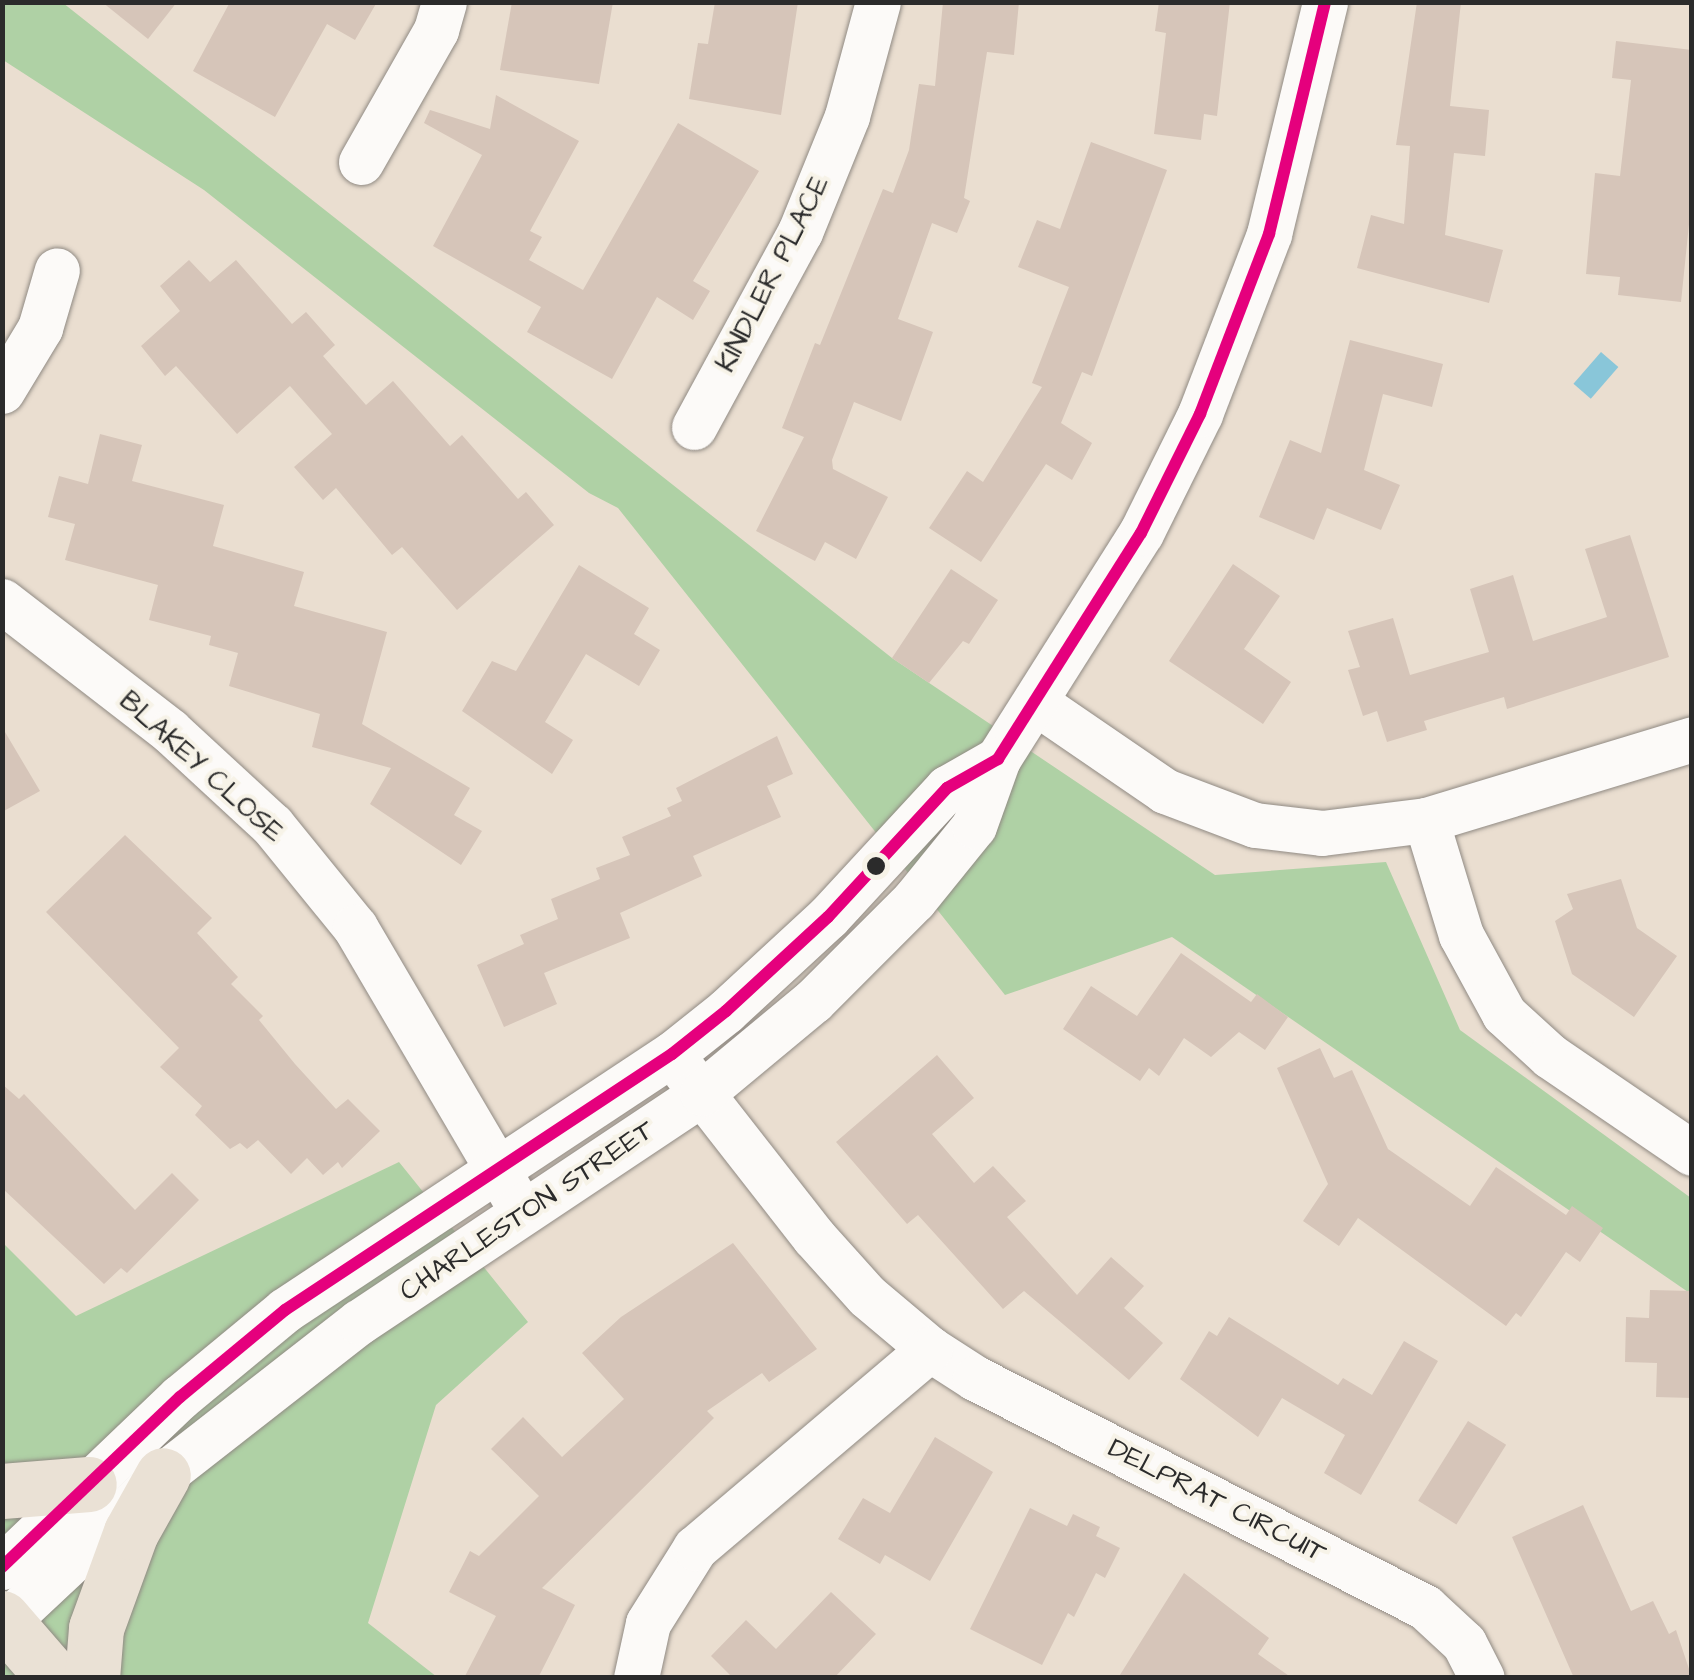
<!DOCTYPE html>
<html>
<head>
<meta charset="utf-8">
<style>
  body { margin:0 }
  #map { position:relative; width:1694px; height:1680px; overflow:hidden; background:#eaded0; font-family:"Architects Daughter",sans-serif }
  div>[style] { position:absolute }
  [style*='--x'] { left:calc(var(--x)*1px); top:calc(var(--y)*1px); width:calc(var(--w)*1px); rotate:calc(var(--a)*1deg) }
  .green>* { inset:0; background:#afd1a5 }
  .water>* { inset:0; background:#89c6d9; transform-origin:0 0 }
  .building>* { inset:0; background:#d6c5b9; transform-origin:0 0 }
  .roads { filter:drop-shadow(0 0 2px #908a83) drop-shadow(0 0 2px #908a83) }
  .minor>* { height:45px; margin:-22.5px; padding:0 22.5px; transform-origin:22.5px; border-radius:22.5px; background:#fcfaf8 }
  .major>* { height:55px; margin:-27.5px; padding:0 27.5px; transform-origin:27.5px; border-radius:27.5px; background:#eae1d5 }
  .bus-1>* { height:12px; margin:-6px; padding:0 6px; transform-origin:6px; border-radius:6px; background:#e5007d }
  .dots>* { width:28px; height:28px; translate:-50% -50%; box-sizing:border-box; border:5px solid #f7f3e8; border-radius:50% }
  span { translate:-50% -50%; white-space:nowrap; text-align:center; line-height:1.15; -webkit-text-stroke:8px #f7f3e8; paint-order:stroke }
  .street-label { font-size:28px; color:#2b2b2b }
  .frame { position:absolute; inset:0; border:5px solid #2b2b2b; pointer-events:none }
</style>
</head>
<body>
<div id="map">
  <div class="green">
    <div style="clip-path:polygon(2px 3px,63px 3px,892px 658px,1215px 875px,1386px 862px,1460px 1030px,1691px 1198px,1691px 1294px,1172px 937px,1005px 995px,618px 508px,589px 493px,204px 190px,3px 60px)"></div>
    <div style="clip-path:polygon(399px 1162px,528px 1322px,436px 1405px,368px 1623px,437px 1677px,3px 1677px,2px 1242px,76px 1316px)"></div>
  </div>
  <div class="water">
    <div style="left:1601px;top:352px;width:23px;height:42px;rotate:41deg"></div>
  </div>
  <div class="building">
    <div style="clip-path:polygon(102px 2px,177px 2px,148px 39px)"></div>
    <div style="clip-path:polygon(230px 2px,377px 2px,355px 40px,327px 24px,275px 117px,193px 71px)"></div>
    <div style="clip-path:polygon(512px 2px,613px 2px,599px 84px,500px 70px)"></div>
    <div style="clip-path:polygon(715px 2px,798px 2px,781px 115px,689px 99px,698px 43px,708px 44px)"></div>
    <div style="clip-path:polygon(943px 2px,1019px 2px,1014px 55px,987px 52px,964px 198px,970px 201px,957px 233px,932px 223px,898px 319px,933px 332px,901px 421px,854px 402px,832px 460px,833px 469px,888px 497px,856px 559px,825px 542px,815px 561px,756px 531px,804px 437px,782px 428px,815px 343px,820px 345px,883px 189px,893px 193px,909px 150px,919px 84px,935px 86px)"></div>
    <div style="clip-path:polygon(1159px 2px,1230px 2px,1217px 116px,1204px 114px,1201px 140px,1154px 134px,1166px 33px,1155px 31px)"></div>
    <div style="clip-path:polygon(1417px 2px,1461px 2px,1450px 106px,1489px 110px,1485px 156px,1454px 153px,1445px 235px,1503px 250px,1489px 303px,1357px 268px,1371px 215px,1404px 224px,1410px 146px,1396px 145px)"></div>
    <div style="clip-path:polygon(1616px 41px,1692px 50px,1692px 195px,1681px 302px,1618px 295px,1620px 277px,1586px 274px,1595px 173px,1620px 176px,1631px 80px,1612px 78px)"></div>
    <div style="clip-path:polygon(496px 95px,579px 141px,530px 231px,542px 237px,529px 260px,583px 290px,678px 123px,759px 171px,693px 281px,710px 291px,693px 320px,657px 297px,612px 379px,527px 332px,541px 307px,433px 246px,482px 155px,424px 123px,430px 110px,490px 129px)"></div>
    <div style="clip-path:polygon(1091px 142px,1167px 170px,1092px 376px,1082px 372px,1061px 423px,1092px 443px,1072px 480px,1046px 464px,981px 562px,929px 528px,967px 471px,983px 482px,1042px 387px,1032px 383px,1069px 287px,1018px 267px,1037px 220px,1060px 229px)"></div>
    <div style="clip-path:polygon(189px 260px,210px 282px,236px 260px,292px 324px,306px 312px,335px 345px,323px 356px,366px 405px,393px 381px,450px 446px,462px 435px,518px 499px,526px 492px,554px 525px,457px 610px,402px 547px,392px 555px,336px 488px,323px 500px,294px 467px,332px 434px,290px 386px,237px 434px,176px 366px,165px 376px,141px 346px,180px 311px,160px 286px)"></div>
    <div style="clip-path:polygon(1350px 340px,1443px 364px,1432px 407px,1383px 394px,1364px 470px,1400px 485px,1381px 530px,1327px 508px,1314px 540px,1259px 517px,1290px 440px,1321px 453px)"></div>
    <div style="clip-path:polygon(100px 434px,142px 445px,132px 481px,224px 505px,213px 546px,304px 572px,294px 606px,387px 632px,362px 724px,470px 788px,454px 815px,482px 831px,461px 865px,370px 804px,391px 768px,312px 747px,320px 714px,229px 686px,238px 653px,209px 645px,211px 636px,149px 620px,158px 585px,65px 560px,75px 524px,48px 517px,59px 476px,88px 484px)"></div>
    <div style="clip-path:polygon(1630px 535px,1669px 657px,1507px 709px,1504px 697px,1424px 721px,1427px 730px,1387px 742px,1377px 711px,1363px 716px,1348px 670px,1360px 667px,1348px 631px,1393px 618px,1410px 675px,1489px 652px,1470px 589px,1513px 575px,1533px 641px,1607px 617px,1585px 549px)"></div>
    <div style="clip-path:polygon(1233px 564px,1280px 596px,1244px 649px,1291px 682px,1263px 724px,1169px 661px)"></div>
    <div style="clip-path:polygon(579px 565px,649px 608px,634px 634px,660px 650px,639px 686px,586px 654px,545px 722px,573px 740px,552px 774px,462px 711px,492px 661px,516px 671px)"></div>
    <div style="clip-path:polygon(951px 569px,998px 600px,969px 644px,963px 641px,929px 683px,892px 658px)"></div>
    <div style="clip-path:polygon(2px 727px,40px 791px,2px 812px)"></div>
    <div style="clip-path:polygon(777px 736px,793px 774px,767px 786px,781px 817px,693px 856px,702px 876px,620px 913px,630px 938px,544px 973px,557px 1004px,504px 1027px,477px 965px,524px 944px,520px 935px,558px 919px,551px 899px,600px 879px,596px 868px,630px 855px,622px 837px,671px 816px,667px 808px,682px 801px,676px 788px)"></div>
    <div style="clip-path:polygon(125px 835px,212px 918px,197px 933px,238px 977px,231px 984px,263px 1016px,259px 1020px,295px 1064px,336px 1109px,348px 1099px,380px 1131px,342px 1168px,338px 1162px,323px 1175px,307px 1158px,291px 1174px,258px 1140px,247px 1149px,240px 1143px,230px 1149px,195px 1115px,202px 1106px,160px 1067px,179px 1048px,46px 912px)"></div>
    <div style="clip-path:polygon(1621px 879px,1637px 928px,1677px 956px,1634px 1017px,1572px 974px,1555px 921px,1573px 909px,1567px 894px)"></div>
    <div style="clip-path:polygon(1181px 953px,1251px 1002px,1257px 994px,1288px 1017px,1265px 1050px,1239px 1032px,1211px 1057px,1184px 1038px,1159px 1076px,1149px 1068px,1140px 1081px,1063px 1029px,1091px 986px,1137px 1016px)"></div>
    <div style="clip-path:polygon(1320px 1048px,1334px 1078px,1352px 1070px,1388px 1149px,1470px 1206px,1496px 1167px,1566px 1215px,1572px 1206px,1603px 1228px,1580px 1262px,1566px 1252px,1521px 1317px,1516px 1313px,1506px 1326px,1358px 1218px,1339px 1246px,1303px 1221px,1328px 1184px,1277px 1068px)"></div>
    <div style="clip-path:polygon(937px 1055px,974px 1098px,932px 1134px,974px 1183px,993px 1166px,1026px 1201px,1007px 1217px,1077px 1295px,1111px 1257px,1144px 1286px,1124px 1308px,1163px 1343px,1129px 1380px,1024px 1291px,1003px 1309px,918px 1215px,907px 1224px,836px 1142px)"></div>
    <div style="clip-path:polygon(2px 1084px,19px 1099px,24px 1094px,135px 1210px,172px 1173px,199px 1200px,127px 1273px,121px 1268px,104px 1284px,2px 1188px)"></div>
    <div style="clip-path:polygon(733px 1243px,817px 1349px,769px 1382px,762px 1373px,707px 1411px,714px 1418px,542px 1588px,575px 1605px,538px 1678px,464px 1678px,496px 1616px,449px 1592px,470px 1551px,479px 1556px,539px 1496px,491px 1449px,523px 1417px,562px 1457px,624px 1399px,582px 1353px,621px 1317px)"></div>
    <div style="clip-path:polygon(1650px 1290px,1692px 1291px,1692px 1398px,1656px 1397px,1657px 1363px,1625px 1362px,1626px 1317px,1649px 1318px)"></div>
    <div style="clip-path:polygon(1229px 1317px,1338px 1385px,1343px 1378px,1372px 1395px,1404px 1341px,1438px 1361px,1361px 1495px,1324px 1473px,1345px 1435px,1282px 1398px,1258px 1437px,1180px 1379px,1209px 1331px,1217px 1336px)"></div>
    <div style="left:1468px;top:1421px;width:45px;height:94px;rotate:32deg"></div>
    <div style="clip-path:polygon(935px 1437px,993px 1472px,930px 1581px,885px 1555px,880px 1564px,838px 1539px,863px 1498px,890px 1513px)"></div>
    <div style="clip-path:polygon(1583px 1505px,1631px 1611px,1653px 1601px,1669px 1634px,1676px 1630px,1692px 1678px,1574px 1678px,1512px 1537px)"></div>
    <div style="clip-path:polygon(1030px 1508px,1067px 1526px,1073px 1514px,1100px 1527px,1096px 1536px,1120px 1548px,1105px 1578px,1096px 1573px,1074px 1617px,1068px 1613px,1042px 1665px,970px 1629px)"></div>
    <div style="clip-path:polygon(1184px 1573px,1269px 1638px,1258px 1654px,1292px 1678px,1118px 1678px)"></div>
    <div style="clip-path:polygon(831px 1592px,876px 1634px,834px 1678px,733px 1678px,711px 1656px,746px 1620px,776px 1649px)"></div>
  </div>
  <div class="roads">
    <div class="minor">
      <div style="--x:361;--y:162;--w:152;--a:-60.4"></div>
      <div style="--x:436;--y:30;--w:29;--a:-74"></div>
      <div style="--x:2;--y:391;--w:74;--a:-58.9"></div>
      <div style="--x:40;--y:328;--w:60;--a:-73.7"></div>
      <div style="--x:694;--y:427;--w:222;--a:-61.5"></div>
      <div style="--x:800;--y:232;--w:125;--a:-67.9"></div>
      <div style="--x:847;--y:116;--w:118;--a:-74.8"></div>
      <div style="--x:2;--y:601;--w:212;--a:37.7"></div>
      <div style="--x:170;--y:731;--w:139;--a:42.7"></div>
      <div style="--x:272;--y:825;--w:132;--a:50.9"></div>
      <div style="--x:355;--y:927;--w:314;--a:59.6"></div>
      <div style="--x:1038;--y:704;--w:154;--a:34.4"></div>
      <div style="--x:1165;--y:791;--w:96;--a:20.7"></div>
      <div style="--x:1255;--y:825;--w:67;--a:6.8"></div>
      <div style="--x:1322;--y:833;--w:105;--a:-7.1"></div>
      <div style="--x:1426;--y:820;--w:278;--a:-16.9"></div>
      <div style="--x:1426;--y:820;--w:120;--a:73.1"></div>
      <div style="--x:1461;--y:935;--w:90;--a:61.4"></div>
      <div style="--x:1504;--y:1014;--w:62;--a:42.4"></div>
      <div style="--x:1550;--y:1056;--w:172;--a:34.3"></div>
      <div style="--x:685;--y:1072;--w:209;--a:52"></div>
      <div style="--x:814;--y:1237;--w:79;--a:48.1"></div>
      <div style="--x:867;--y:1296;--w:82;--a:40.1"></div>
      <div style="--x:930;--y:1349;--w:54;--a:32.8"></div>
      <div style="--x:975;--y:1378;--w:505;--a:26.97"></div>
      <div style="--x:1425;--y:1607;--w:53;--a:42.7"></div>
      <div style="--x:1464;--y:1643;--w:39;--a:63"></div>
      <div style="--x:2;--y:1567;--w:246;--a:-43.7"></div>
      <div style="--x:180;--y:1397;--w:136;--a:-39.6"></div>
      <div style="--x:285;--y:1310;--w:464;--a:-33.5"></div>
      <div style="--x:672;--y:1054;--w:69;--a:-38.5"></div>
      <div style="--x:726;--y:1011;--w:139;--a:-42.7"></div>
      <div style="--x:828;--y:917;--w:176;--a:-47.3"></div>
      <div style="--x:947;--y:788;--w:59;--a:-29.6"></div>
      <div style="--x:998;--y:759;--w:267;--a:-57.7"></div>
      <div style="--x:1141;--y:533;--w:133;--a:-63.6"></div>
      <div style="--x:1200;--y:414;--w:193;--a:-69"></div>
      <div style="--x:1269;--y:234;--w:239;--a:-76.4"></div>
      <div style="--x:6;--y:1622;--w:215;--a:-43.1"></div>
      <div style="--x:163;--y:1475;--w:249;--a:-38"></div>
      <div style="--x:359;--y:1322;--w:412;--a:-33.7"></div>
      <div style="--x:702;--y:1093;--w:144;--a:-39.7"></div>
      <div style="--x:813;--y:1001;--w:143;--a:-45"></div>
      <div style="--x:914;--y:900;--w:95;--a:-51"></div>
      <div style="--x:974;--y:826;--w:71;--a:-70.3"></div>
      <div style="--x:636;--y:1678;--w:56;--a:-77.7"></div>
      <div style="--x:648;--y:1623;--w:89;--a:-57.9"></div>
      <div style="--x:695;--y:1548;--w:308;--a:-40.3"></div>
    </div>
    <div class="major">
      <div style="--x:2;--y:1491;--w:87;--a:-4.6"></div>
      <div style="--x:2;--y:1618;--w:79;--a:49.1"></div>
      <div style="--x:92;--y:1678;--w:50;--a:-85.4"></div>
      <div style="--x:96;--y:1628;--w:102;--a:-70"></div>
      <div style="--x:131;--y:1532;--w:65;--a:-60.7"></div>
    </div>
  </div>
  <div class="bus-1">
    <div style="--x:2;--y:1567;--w:246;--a:-43.7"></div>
    <div style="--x:180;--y:1397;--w:136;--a:-39.6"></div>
    <div style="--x:285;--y:1310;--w:464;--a:-33.5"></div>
    <div style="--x:672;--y:1054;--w:69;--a:-38.5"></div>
    <div style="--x:726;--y:1011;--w:139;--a:-42.7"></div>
    <div style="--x:828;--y:917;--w:176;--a:-47.3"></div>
    <div style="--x:947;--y:788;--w:59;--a:-29.6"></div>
    <div style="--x:998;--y:759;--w:267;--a:-57.7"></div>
    <div style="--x:1141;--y:533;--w:133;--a:-63.6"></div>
    <div style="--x:1200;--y:414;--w:193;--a:-69"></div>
    <div style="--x:1269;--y:234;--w:239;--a:-76.4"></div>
  </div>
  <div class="dots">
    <div style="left:876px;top:866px;background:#2b2b2b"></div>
  </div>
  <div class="street-label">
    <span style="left:773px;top:274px;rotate:-63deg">KINDLER PLACE</span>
    <span style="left:201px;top:767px;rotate:42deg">BLAKEY CLOSE</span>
    <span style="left:527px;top:1211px;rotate:-34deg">CHARLESTON STREET</span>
    <span style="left:1217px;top:1501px;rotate:27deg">DELPRAT CIRCUIT</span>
  </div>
  <div class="frame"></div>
</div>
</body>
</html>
